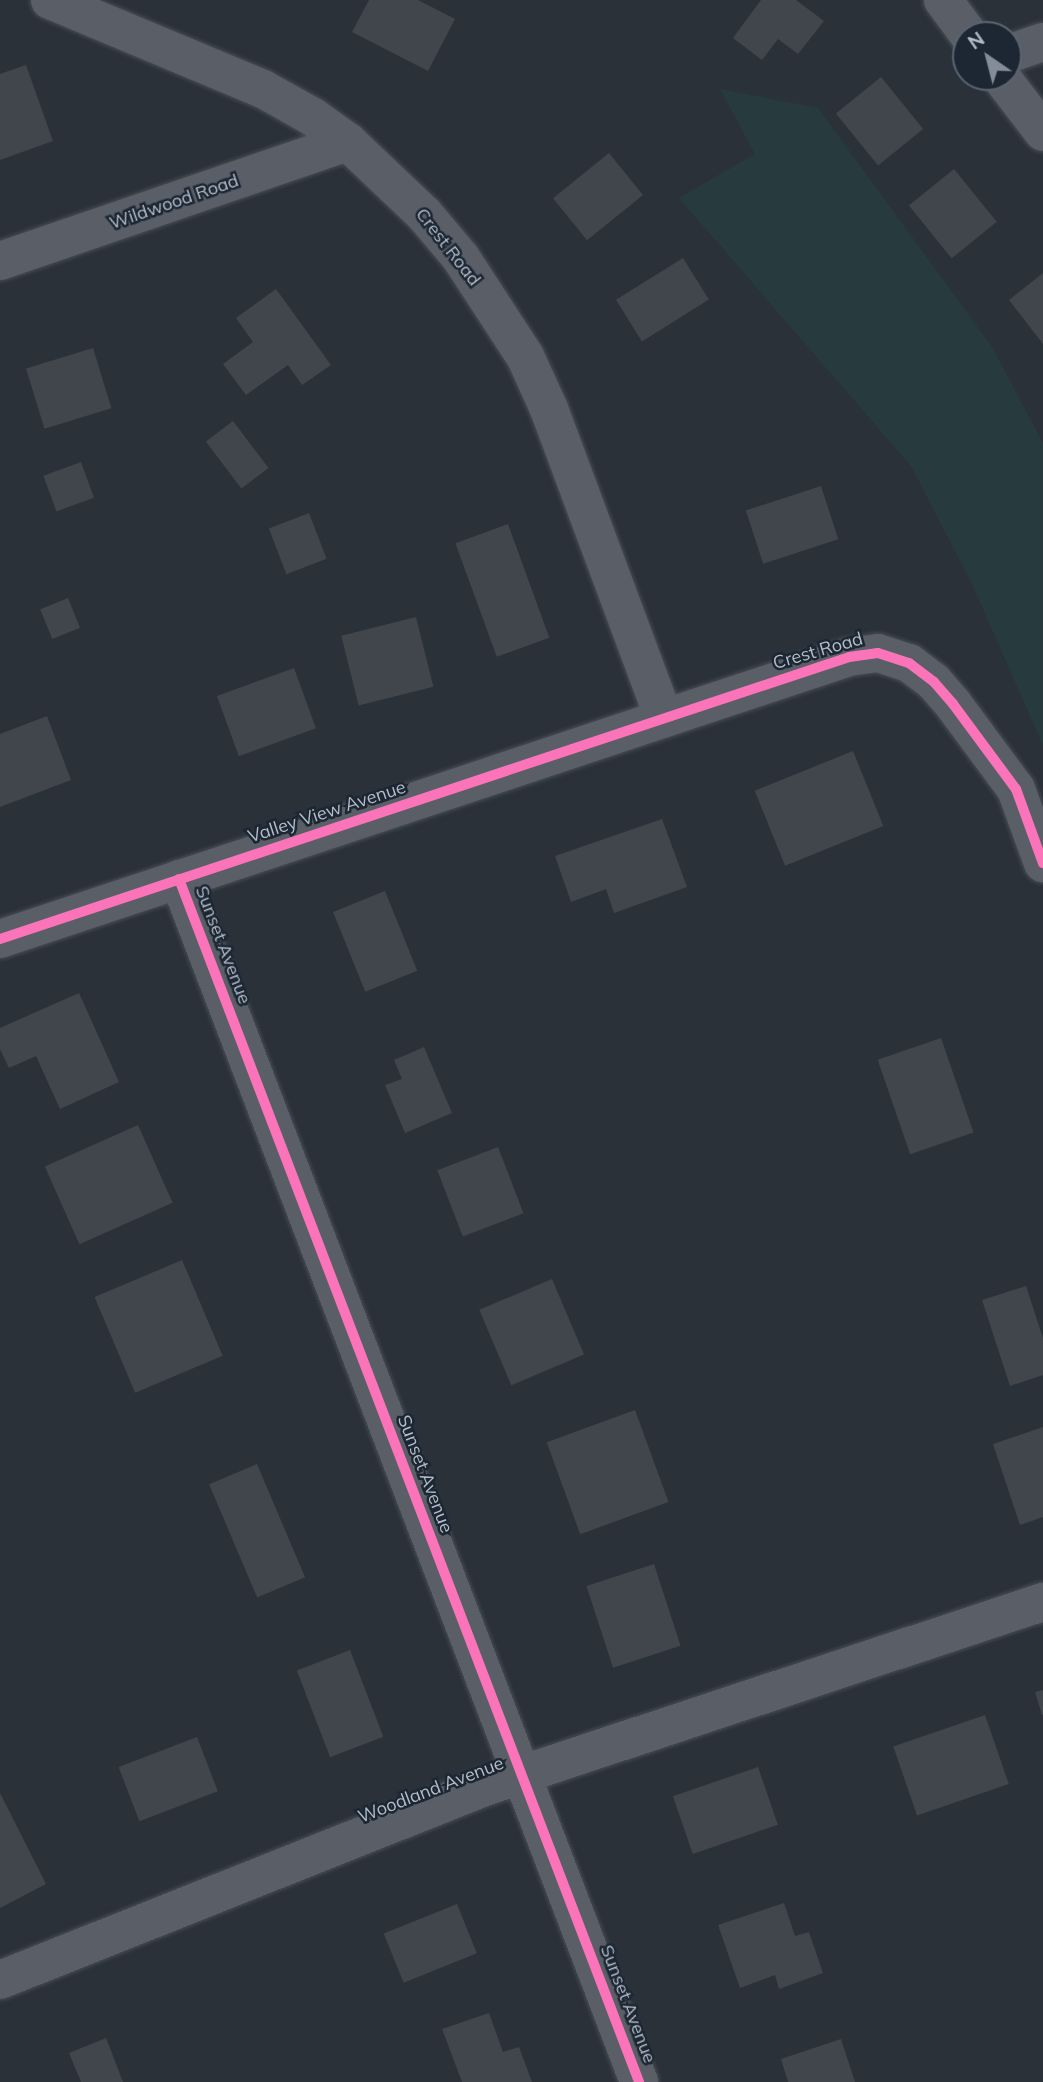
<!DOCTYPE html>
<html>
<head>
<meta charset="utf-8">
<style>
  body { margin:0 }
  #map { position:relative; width:1043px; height:2082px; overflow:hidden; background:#2a3139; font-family:Mulish,sans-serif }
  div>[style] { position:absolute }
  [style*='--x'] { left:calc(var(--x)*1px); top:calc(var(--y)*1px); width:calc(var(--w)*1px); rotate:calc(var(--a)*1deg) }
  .green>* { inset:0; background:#273b3f }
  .building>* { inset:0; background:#41464d; transform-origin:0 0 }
  .roads { filter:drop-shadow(0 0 2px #484d54) drop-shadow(0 0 2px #484d54) }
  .minor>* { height:38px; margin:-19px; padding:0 19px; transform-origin:19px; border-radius:19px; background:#5a5f67 }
  .cycleway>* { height:10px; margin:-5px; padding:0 5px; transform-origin:5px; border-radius:5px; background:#fb73b8 }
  span { translate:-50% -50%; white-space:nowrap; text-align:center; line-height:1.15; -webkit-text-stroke:5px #1d2734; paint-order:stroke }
  .street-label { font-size:18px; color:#b4bdca }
  .north { position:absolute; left:952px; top:21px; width:70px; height:70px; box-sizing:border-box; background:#1d2734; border:2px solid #596370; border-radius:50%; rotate:325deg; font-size:19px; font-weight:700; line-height:28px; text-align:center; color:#b4bdca }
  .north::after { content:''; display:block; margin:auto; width:24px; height:32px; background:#848c97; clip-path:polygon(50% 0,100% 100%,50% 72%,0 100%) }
</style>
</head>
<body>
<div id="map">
  <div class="green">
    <div style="clip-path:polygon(720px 89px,818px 108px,992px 347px,1043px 443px,1043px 745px,973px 586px,911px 466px,679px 198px,755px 154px)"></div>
  </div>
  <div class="building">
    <div style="clip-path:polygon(369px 0,418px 0,455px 19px,428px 71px,352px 32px)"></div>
    <div style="clip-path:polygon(761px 0,796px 0,824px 21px,798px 54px,778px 39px,762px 60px,733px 38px)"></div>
    <div style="clip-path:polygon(26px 65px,53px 141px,0 160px,0 74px)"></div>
    <div style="left:881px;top:77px;width:67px;height:58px;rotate:51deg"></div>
    <div style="left:609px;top:153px;width:54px;height:72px;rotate:51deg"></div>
    <div style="left:954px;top:169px;width:68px;height:58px;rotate:51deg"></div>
    <div style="left:683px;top:258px;width:49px;height:79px;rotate:58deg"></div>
    <div style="clip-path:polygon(1043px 273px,1043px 344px,1009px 300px)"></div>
    <div style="clip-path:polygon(276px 289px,331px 365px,302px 385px,288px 365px,246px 395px,223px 364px,253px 342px,236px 318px)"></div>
    <div style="left:93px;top:348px;width:63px;height:70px;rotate:73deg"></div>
    <div style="left:233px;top:421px;width:59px;height:34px;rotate:53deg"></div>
    <div style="left:81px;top:462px;width:38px;height:40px;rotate:70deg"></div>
    <div style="left:821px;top:486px;width:56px;height:79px;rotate:72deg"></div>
    <div style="left:309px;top:513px;width:49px;height:43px;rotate:69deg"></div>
    <div style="left:508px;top:524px;width:121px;height:56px;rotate:70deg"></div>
    <div style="left:68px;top:598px;width:32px;height:30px;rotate:68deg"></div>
    <div style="left:416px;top:617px;width:72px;height:77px;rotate:76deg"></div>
    <div style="left:294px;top:668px;width:64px;height:82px;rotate:70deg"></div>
    <div style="clip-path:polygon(47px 716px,71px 780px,0 807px,0 734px)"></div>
    <div style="left:853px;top:751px;width:81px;height:106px;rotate:68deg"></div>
    <div style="clip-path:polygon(662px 819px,687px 887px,614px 913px,606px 889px,571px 902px,555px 856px)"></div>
    <div style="left:385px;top:891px;width:86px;height:56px;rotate:68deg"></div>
    <div style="clip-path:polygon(79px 993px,119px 1082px,60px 1109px,36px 1056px,9px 1068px,0 1049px,0 1028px)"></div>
    <div style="left:941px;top:1038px;width:100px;height:67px;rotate:71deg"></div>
    <div style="clip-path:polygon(424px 1047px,452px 1113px,405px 1133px,385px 1085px,402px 1079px,394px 1060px)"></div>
    <div style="left:138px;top:1125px;width:85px;height:102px;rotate:66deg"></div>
    <div style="left:498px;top:1147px;width:71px;height:65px;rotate:69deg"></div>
    <div style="left:182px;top:1260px;width:104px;height:95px;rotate:67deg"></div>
    <div style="left:552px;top:1279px;width:82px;height:79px;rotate:67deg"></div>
    <div style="clip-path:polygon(1026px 1286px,1043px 1338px,1043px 1375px,1010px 1386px,982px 1300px)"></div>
    <div style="left:635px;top:1410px;width:98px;height:94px;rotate:70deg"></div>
    <div style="clip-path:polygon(1043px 1427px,1043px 1517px,1020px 1525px,993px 1444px)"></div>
    <div style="left:257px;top:1464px;width:123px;height:52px;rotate:67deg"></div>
    <div style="left:654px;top:1564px;width:86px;height:71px;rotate:72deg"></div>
    <div style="left:350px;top:1650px;width:93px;height:57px;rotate:69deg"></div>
    <div style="clip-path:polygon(1043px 1690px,1043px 1715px,1042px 1715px,1035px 1692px)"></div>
    <div style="left:985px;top:1715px;width:73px;height:97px;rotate:71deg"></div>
    <div style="left:197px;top:1737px;width:58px;height:84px;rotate:69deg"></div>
    <div style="left:758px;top:1767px;width:61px;height:90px;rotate:71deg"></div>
    <div style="clip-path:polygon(0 1793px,46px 1884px,0 1908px)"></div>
    <div style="clip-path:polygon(784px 1903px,795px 1936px,809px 1932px,823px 1973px,779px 1989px,775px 1975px,740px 1988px,718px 1925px)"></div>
    <div style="left:457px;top:1904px;width:53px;height:79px;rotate:68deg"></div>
    <div style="clip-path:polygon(489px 2013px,503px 2052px,519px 2047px,532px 2082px,462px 2082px,442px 2029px)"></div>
    <div style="clip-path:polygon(106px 2038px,123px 2082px,81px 2082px,69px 2053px)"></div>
    <div style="clip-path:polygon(841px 2039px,855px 2082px,788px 2082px,781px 2059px)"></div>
  </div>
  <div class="roads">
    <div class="minor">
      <div style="--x:50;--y:0;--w:231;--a:22.7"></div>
      <div style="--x:263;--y:89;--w:57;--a:29.2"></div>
      <div style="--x:313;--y:117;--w:43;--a:35.5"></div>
      <div style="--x:348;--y:142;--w:105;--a:43.5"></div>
      <div style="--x:424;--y:214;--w:57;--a:49.9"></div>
      <div style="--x:461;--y:258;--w:117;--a:56.9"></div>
      <div style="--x:525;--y:356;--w:58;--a:65.6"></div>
      <div style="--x:549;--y:409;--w:330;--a:69.6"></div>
      <div style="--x:943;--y:0;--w:44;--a:53.4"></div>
      <div style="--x:1008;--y:54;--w:37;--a:-19"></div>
      <div style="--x:1001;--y:77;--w:69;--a:52.6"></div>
      <div style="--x:0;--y:261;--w:368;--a:-18.9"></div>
      <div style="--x:179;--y:879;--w:1288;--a:69.07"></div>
      <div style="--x:0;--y:939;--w:895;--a:-18.37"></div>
      <div style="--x:849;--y:657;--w:29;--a:-8"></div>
      <div style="--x:878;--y:653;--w:33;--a:18"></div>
      <div style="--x:909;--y:663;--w:31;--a:37"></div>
      <div style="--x:934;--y:682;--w:29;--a:49"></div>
      <div style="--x:953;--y:704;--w:106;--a:53.5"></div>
      <div style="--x:1016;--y:789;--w:79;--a:70"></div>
      <div style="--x:0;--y:1980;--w:524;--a:-21.72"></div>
      <div style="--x:487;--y:1786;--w:586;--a:-18.31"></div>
    </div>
  </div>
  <div class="cycleway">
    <div style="--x:179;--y:879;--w:1288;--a:69.07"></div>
    <div style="--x:0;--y:939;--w:895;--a:-18.37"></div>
    <div style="--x:849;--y:657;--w:29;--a:-8"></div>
    <div style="--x:878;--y:653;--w:33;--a:18"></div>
    <div style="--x:909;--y:663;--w:31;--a:37"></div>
    <div style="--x:934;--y:682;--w:29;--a:49"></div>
    <div style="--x:953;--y:704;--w:106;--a:53.5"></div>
    <div style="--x:1016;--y:789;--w:79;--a:70"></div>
  </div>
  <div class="street-label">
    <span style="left:174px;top:202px;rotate:-19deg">Wildwood Road</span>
    <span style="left:448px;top:247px;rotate:52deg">Crest Road</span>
    <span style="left:818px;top:651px;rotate:-16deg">Crest Road</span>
    <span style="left:327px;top:812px;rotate:-18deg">Valley View Avenue</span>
    <span style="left:223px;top:945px;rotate:69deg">Sunset Avenue</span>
    <span style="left:425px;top:1474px;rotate:69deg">Sunset Avenue</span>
    <span style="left:431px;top:1790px;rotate:-21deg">Woodland Avenue</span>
    <span style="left:628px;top:2004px;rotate:69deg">Sunset Avenue</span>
  </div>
  <div class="north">N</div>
</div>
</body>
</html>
